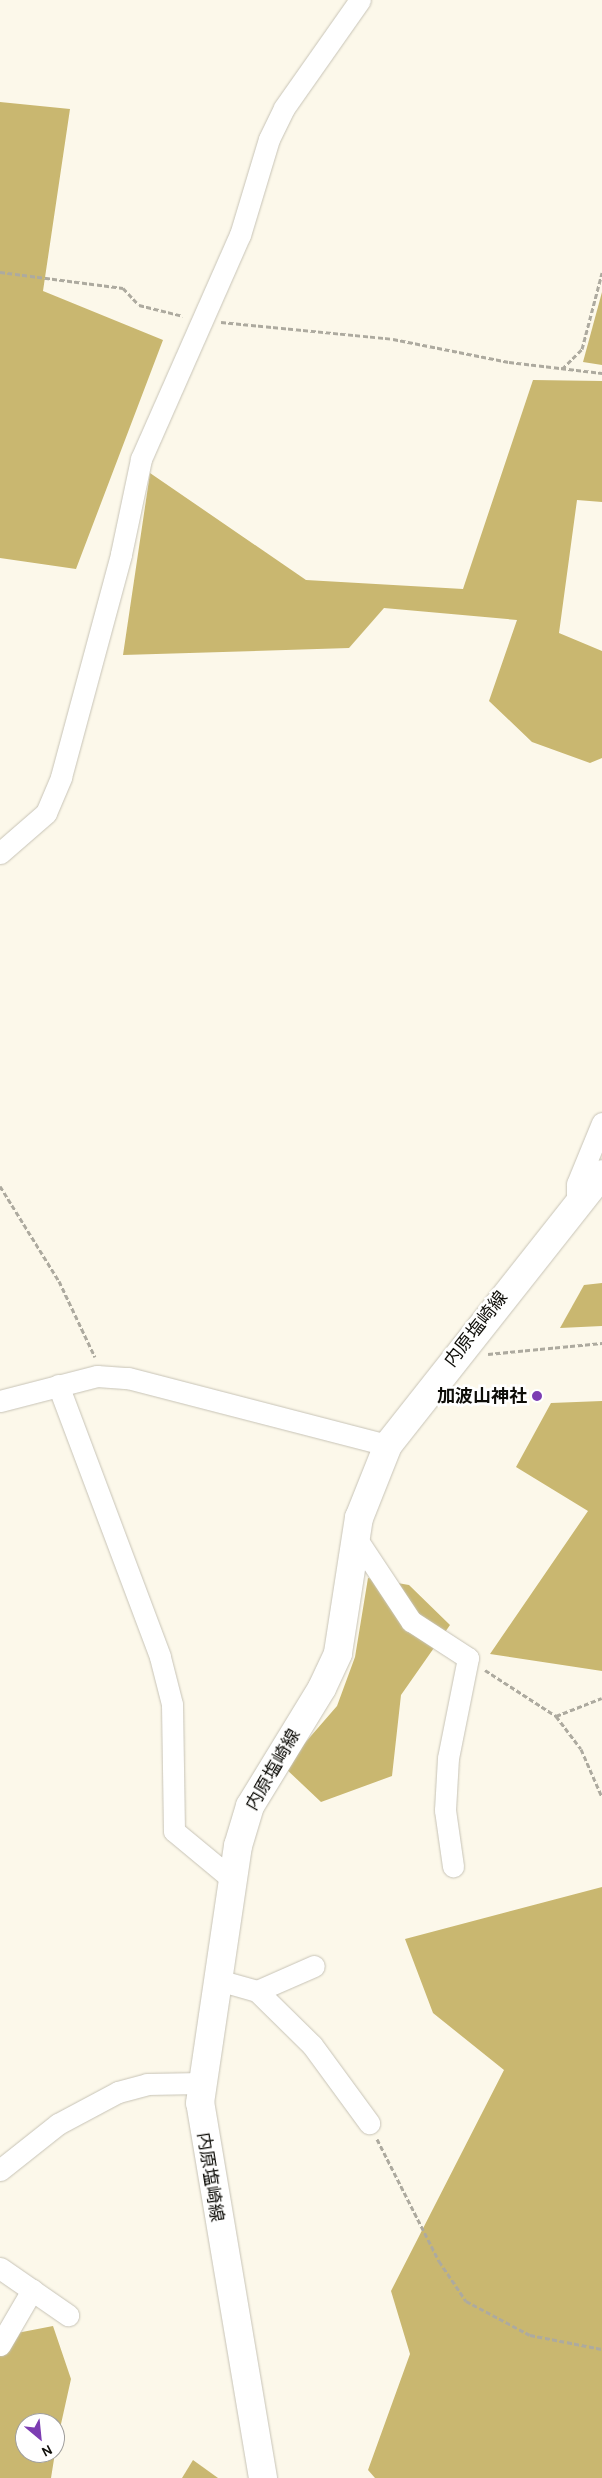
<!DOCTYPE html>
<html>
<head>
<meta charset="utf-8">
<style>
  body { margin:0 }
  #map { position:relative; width:602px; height:2478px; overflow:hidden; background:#fcf8ea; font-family:Karla,"Noto Sans JP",sans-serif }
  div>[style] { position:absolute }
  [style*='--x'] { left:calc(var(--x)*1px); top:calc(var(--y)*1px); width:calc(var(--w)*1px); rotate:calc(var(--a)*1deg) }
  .forest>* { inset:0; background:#c9b770 }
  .path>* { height:3px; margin-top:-1.5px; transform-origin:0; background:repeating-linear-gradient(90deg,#adaa9f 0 5px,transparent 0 7.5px) }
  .roads { filter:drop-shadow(0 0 1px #c7c3b6) drop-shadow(0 0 1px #c7c3b6) }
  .street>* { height:21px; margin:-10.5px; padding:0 10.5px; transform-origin:10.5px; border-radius:10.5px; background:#fff }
  .primary>* { height:28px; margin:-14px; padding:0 14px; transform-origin:14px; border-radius:14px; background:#fff }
  .dots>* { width:14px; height:14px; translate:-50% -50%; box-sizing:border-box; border:2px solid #fff; border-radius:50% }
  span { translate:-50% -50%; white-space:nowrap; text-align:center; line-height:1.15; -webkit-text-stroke:5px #fff; paint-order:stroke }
  .street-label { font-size:18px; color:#0e0d08 }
  .poi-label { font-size:18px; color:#0e0d08; font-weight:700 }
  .right { translate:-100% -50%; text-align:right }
  .north { position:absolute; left:15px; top:2413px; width:50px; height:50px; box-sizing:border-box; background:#fff; border:1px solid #9f9e9c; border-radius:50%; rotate:152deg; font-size:14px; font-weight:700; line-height:20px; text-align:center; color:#0e0d08 }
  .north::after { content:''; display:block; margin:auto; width:18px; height:22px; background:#7c3db2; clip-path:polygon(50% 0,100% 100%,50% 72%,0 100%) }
</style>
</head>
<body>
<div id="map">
  <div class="forest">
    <div style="clip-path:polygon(0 102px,70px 109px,43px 291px,163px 340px,76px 569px,0 558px)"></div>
    <div style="clip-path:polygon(602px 292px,602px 365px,583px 362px)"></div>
    <div style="clip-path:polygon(533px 380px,602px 381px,602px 502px,577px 500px,559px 633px,602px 651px,602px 758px,590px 763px,532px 742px,489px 701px,517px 620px,384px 608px,349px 648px,123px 655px,150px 473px,306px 580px,463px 589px)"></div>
    <div style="clip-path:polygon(602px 1283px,602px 1326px,560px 1328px,584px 1285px)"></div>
    <div style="clip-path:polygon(602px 1401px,602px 1671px,490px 1654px,588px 1511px,516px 1467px,551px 1403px)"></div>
    <div style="clip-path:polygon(368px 1578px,409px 1585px,450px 1625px,401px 1695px,392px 1776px,321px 1802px,284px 1767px,337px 1706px,355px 1657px)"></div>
    <div style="clip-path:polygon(602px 1887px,602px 2478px,375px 2478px,368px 2470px,410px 2354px,391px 2291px,504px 2070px,433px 2013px,405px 1939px)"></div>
    <div style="clip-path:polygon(53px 2326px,71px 2379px,55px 2451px,55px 2423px,25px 2423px,25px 2453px,55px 2453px,51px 2478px,0 2478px,0 2352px,17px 2333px)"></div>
    <div style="clip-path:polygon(193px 2460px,218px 2478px,182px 2478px)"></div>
  </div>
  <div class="path">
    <div style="--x:0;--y:272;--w:124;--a:7.4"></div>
    <div style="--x:123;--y:288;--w:23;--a:47"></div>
    <div style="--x:139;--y:305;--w:45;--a:14"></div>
    <div style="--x:221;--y:322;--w:173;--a:5.6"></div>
    <div style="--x:393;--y:339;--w:118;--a:11.2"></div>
    <div style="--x:509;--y:362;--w:94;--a:6.7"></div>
    <div style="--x:562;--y:369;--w:28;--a:-45"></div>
    <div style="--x:582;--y:349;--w:79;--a:-75.3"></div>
    <div style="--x:0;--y:1186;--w:112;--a:58.2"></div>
    <div style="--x:59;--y:1281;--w:84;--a:64.7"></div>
    <div style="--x:488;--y:1354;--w:115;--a:-5.5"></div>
    <div style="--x:485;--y:1670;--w:85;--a:32.9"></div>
    <div style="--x:556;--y:1716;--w:41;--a:52.9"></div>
    <div style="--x:581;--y:1749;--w:52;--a:66.4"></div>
    <div style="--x:556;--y:1716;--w:49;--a:-21.4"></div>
    <div style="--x:377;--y:2139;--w:137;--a:63.1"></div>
    <div style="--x:439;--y:2261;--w:48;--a:56"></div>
    <div style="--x:466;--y:2301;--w:72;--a:28"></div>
    <div style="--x:530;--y:2335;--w:73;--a:11"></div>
  </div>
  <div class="roads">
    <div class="street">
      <div style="--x:0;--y:853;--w:61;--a:-41"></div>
      <div style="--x:46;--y:813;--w:39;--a:-67"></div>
      <div style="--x:61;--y:777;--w:231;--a:-74.9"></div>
      <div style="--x:121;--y:554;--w:97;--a:-78.1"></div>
      <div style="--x:141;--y:459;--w:245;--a:-66.2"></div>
      <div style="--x:240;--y:235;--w:100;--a:-73.2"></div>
      <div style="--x:269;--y:139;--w:34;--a:-64"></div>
      <div style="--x:284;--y:108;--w:132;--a:-54.9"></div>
      <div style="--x:577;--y:1201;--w:17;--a:-90"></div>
      <div style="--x:577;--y:1184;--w:66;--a:-67.7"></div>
      <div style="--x:58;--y:1385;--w:290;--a:69.4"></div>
      <div style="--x:160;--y:1657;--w:49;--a:75.7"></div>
      <div style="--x:172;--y:1704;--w:127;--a:89.1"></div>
      <div style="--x:174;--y:1831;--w:75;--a:39.6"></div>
      <div style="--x:0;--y:1401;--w:100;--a:-14.5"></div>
      <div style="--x:97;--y:1376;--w:31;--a:4"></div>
      <div style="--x:128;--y:1378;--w:268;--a:14.5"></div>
      <div style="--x:356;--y:1538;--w:100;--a:56.5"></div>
      <div style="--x:411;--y:1621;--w:68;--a:33"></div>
      <div style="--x:468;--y:1658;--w:102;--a:101.3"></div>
      <div style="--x:448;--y:1758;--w:52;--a:93.3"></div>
      <div style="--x:445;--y:1810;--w:57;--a:81.9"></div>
      <div style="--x:218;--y:1980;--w:41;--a:15.8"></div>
      <div style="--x:257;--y:1991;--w:77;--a:44.5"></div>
      <div style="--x:312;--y:2045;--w:97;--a:53.8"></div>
      <div style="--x:257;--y:1991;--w:62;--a:-23.7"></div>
      <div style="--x:0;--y:2170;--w:74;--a:-38.4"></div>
      <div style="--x:58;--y:2124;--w:68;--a:-28.1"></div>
      <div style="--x:118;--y:2092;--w:30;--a:-15"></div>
      <div style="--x:147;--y:2084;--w:55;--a:-1"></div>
      <div style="--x:0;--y:2268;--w:83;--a:34.7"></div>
      <div style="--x:0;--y:2345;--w:64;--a:-59.8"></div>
    </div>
    <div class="primary">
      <div style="--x:263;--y:2478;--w:380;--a:-99.5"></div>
      <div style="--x:200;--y:2103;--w:260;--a:-81.6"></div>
      <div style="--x:238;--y:1846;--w:42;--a:-73.3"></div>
      <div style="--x:250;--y:1806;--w:138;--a:-58.6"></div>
      <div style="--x:322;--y:1688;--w:38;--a:-65"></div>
      <div style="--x:338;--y:1653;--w:137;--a:-81.2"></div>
      <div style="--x:359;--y:1518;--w:79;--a:-68.3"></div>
      <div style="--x:388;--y:1445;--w:345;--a:-51.7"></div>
    </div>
  </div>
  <div class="dots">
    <div style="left:537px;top:1396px;background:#7c3db2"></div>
  </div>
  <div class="street-label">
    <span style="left:476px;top:1329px;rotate:-52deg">内原塩崎線</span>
    <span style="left:273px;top:1770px;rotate:-60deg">内原塩崎線</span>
    <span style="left:210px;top:2177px;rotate:81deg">内原塩崎線</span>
  </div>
  <div class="poi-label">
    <span class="right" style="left:527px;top:1396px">加波山神社</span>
  </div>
  <div class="north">N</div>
</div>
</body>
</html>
